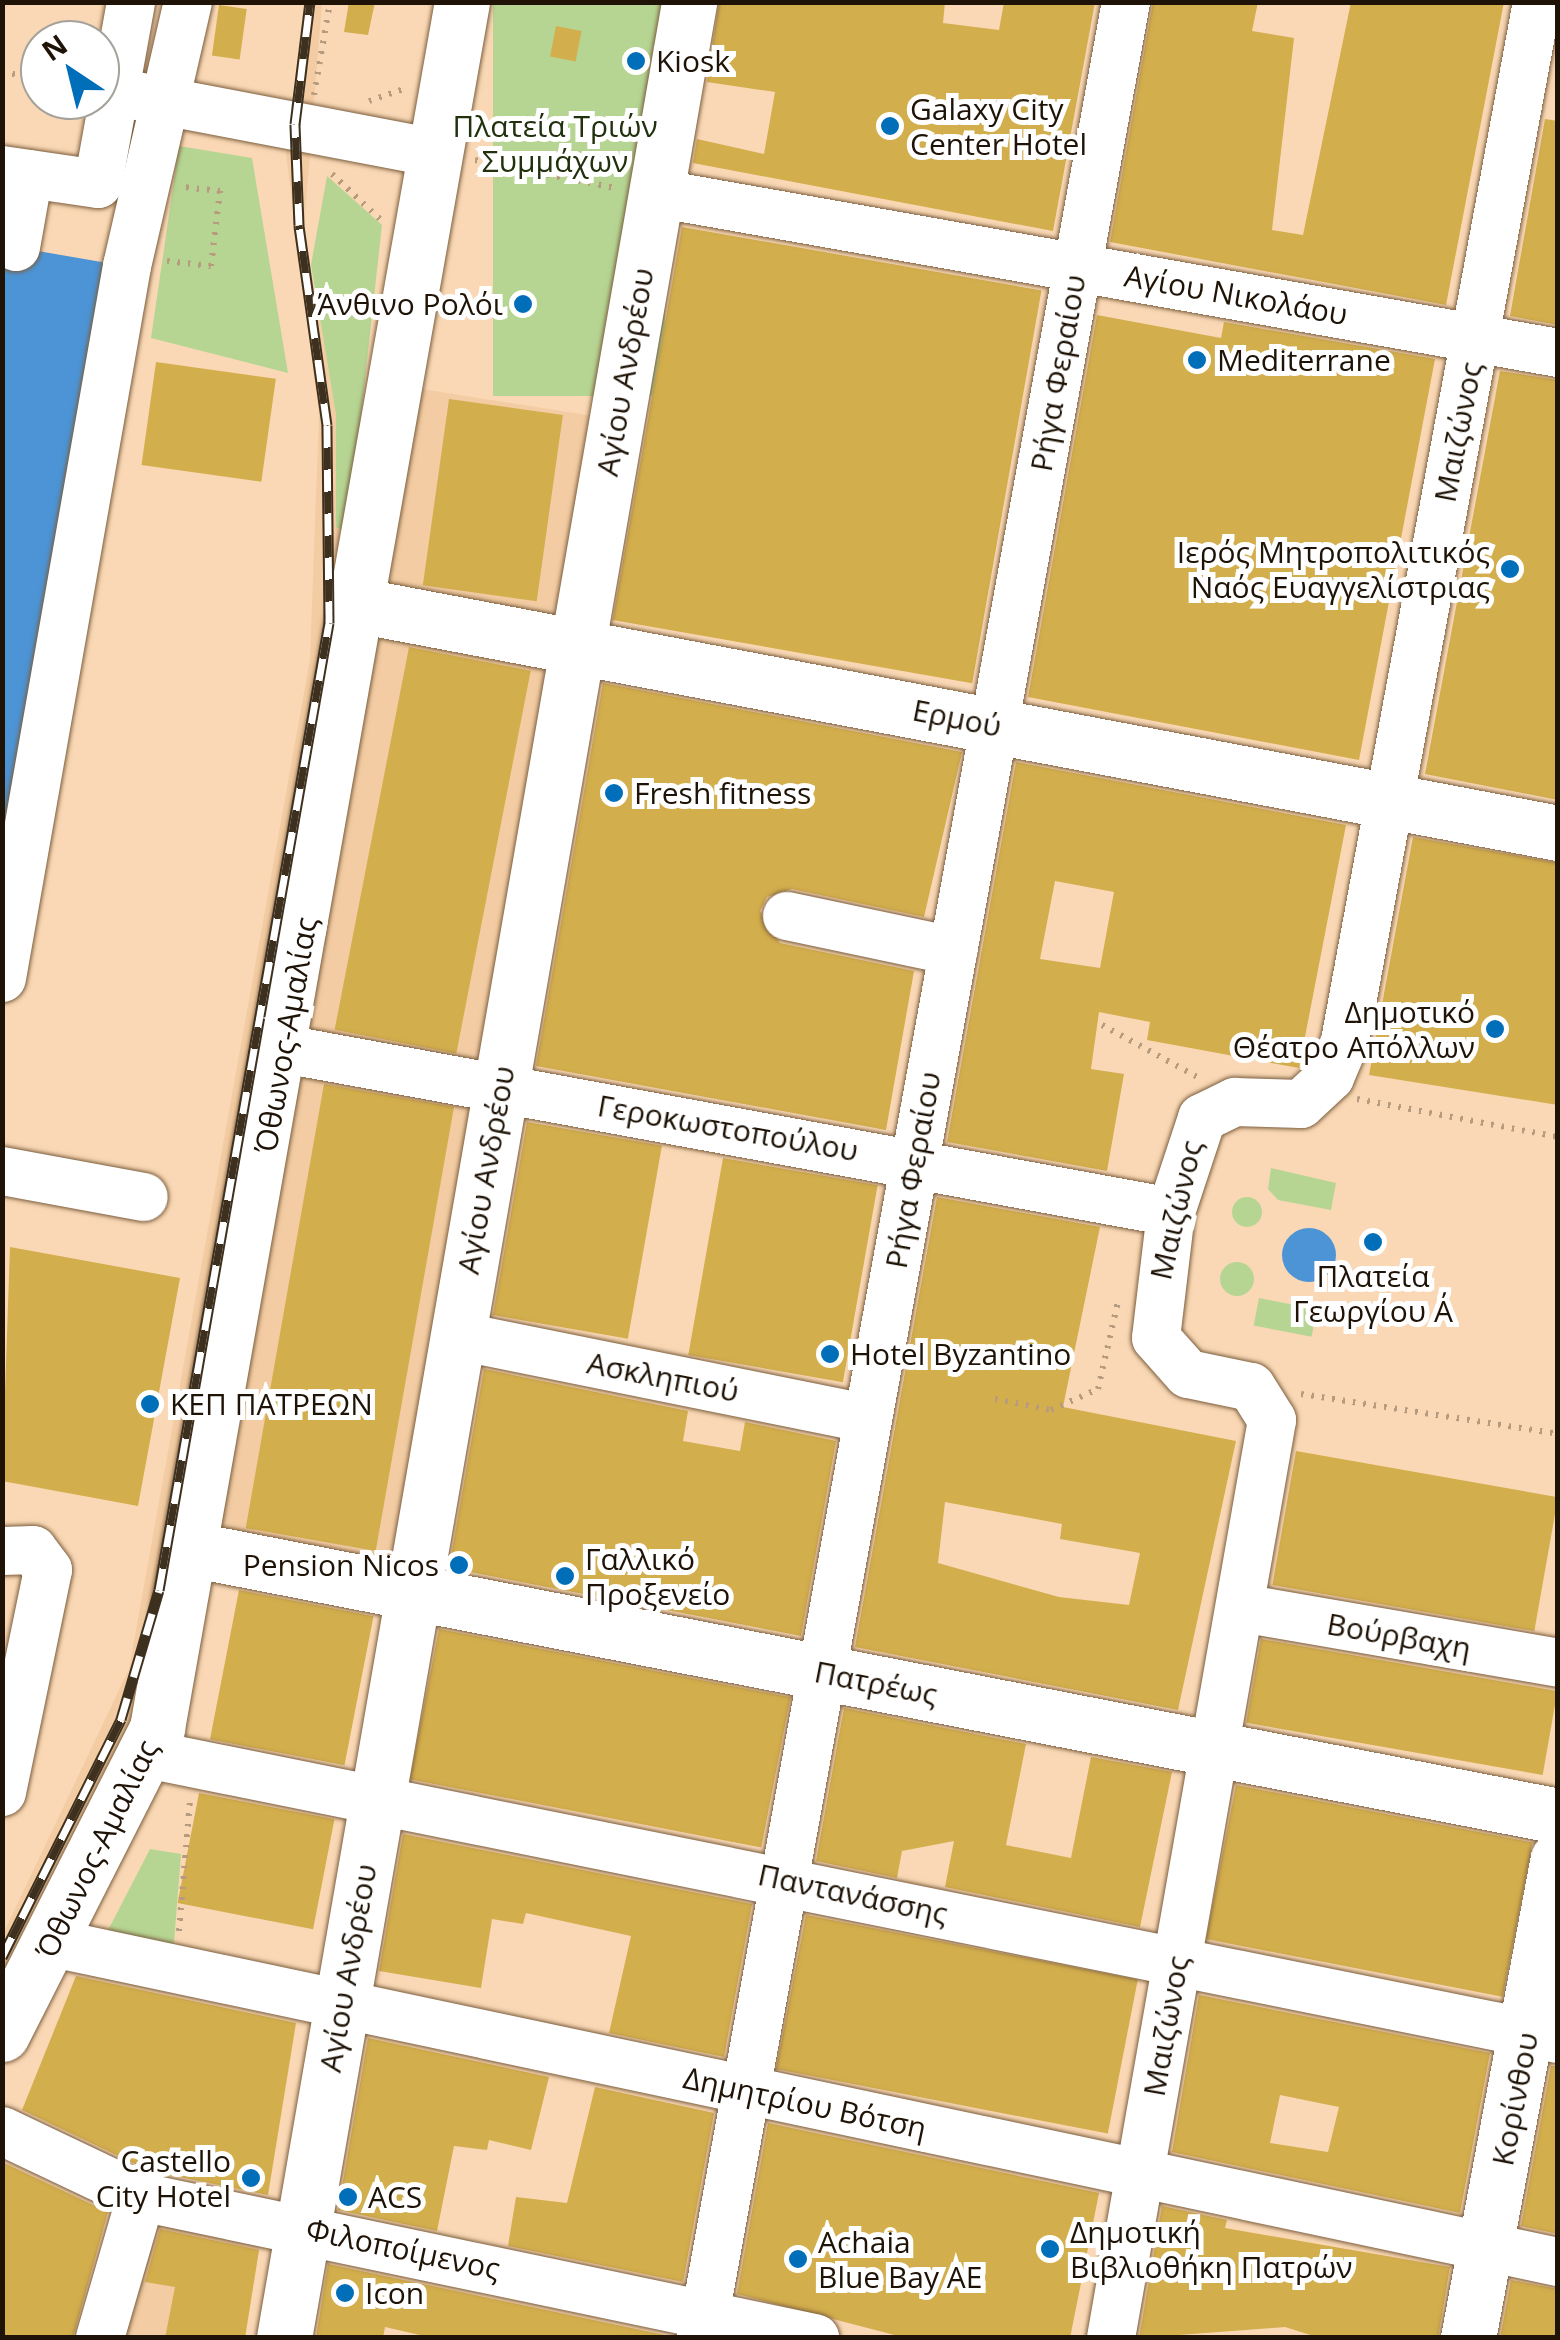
<!DOCTYPE html>
<html>
<head>
<meta charset="utf-8">
<style>
  body { margin:0 }
  #map { position:relative; width:1560px; height:2340px; overflow:hidden; background:#fad8b5; font-family:"Open Sans",sans-serif }
  div>[style] { position:absolute }
  [style*='--x'] { left:calc(var(--x)*1px); top:calc(var(--y)*1px); width:calc(var(--w)*1px); rotate:calc(var(--a)*1deg) }
  .built>* { inset:0; background:#f3cca3; transform-origin:0 0 }
  .green>* { inset:0; background:#b6d593; transform-origin:0 0 }
  .round { border-radius:50% }
  .water>* { inset:0; background:#4c94d6 }
  .building>* { inset:0; background:#d3ae4d; transform-origin:0 0 }
  .path>* { height:6px; margin-top:-3px; transform-origin:0; background:repeating-linear-gradient(90deg,#b69b7f 0 2.5px,transparent 0 10.5px) }
  .roads { filter:drop-shadow(0 0 2px #7b5e3e) drop-shadow(0 0 2px #7b5e3e) }
  .minor>* { height:48px; margin:-24px; padding:0 24px; transform-origin:24px; border-radius:24px; background:#fff }
  .major>* { height:55px; margin:-27.5px; padding:0 27.5px; transform-origin:27.5px; border-radius:27.5px; background:#fff }
  .rail>* { height:11px; margin-top:-5.5px; transform-origin:0; background:repeating-linear-gradient(90deg,#fff 0 22px,#3e301f 0 44px); box-sizing:border-box; border-block:2px solid #3e301f }
  .dots>* { width:28px; height:28px; translate:-50% -50%; box-sizing:border-box; border:5px solid #fff; border-radius:50% }
  span { translate:-50% -50%; white-space:nowrap; text-align:center; line-height:1.15; -webkit-text-stroke:10px #fff; paint-order:stroke }
  .poi-label { font-size:30px; color:#1e1306 }
  .left { translate:0 -50%; text-align:left }
  .right { translate:-100% -50%; text-align:right }
  .park-label { font-size:30px; color:#22310d }
  .street-label { font-size:30px; color:#1e1306 }
  .frame { position:absolute; inset:0; border:5px solid #1e1306; pointer-events:none }
  .north { position:absolute; left:20px; top:20px; width:100px; height:100px; box-sizing:border-box; background:#fff; border:2px solid #a5a19b; border-radius:50%; rotate:325deg; font-size:28px; font-weight:700; line-height:40px; text-align:center; color:#1e1306 }
  .north::after { content:''; display:block; margin:auto; width:35px; height:45px; background:#006eb9; clip-path:polygon(50% 0,100% 100%,50% 72%,0 100%) }
</style>
</head>
<body>
<div id="map">
  <div class="built">
    <div style="clip-path:polygon(305px 3px,322px 3px,304px 228px,336px 415px,340px 579px,142px 1679px,126px 1734px,3px 1982px,3px 1934px,129px 1669px,310px 659px,319px 414px,286px 154px)"></div>
    <div style="left:397px;top:385px;width:218px;height:1182px;rotate:9deg"></div>
    <div style="clip-path:polygon(145px 2210px,262px 2232px,245px 2337px,110px 2338px)"></div>
  </div>
  <div class="green">
    <div style="left:493px;top:3px;width:172px;height:393px"></div>
    <div style="clip-path:polygon(179px 146px,252px 158px,288px 373px,151px 338px)"></div>
    <div style="clip-path:polygon(327px 176px,382px 225px,348px 533px,336px 527px,336px 415px,311px 265px)"></div>
    <div style="clip-path:polygon(1271px 1168px,1336px 1183px,1331px 1210px,1278px 1200px,1268px 1189px)"></div>
    <div class="round" style="left:1232px;top:1197px;width:30px;height:30px"></div>
    <div class="round" style="left:1220px;top:1262px;width:34px;height:34px"></div>
    <div style="left:1259px;top:1298px;width:59px;height:28px;rotate:11deg"></div>
    <div style="clip-path:polygon(150px 1849px,181px 1854px,173px 1955px,104px 1938px)"></div>
  </div>
  <div class="water">
    <div style="clip-path:polygon(3px 245px,119px 265px,3px 875px)"></div>
    <div class="round" style="left:1282px;top:1228px;width:54px;height:54px"></div>
  </div>
  <div class="building">
    <div style="clip-path:polygon(349px 2px,375px 2px,368px 35px,344px 32px)"></div>
    <div style="clip-path:polygon(719px 2px,945px 2px,943px 23px,999px 30px,1004px 2px,1095px 2px,1053px 231px,693px 163px,697px 139px,764px 154px,775px 92px,707px 82px)"></div>
    <div style="clip-path:polygon(1153px 2px,1258px 2px,1252px 31px,1294px 38px,1272px 230px,1303px 235px,1351px 2px,1504px 2px,1446px 305px,1110px 242px)"></div>
    <div style="left:219px;top:5px;width:28px;height:51px;rotate:8deg"></div>
    <div style="left:556px;top:26px;width:26px;height:31px;rotate:11deg"></div>
    <div style="clip-path:polygon(1545px 119px,1558px 121px,1558px 325px,1510px 316px)"></div>
    <div style="left:682px;top:227px;width:365px;height:399px;rotate:10deg"></div>
    <div style="clip-path:polygon(1097px 315px,1221px 338px,1224px 322px,1435px 359px,1359px 760px,1028px 697px)"></div>
    <div style="left:156px;top:362px;width:121px;height:104px;rotate:8deg"></div>
    <div style="clip-path:polygon(1500px 371px,1558px 380px,1558px 800px,1425px 774px)"></div>
    <div style="left:449px;top:399px;width:115px;height:188px;rotate:8deg"></div>
    <div style="left:409px;top:647px;width:124px;height:390px;rotate:11deg"></div>
    <div style="clip-path:polygon(603px 683px,962px 752px,924px 917px,792px 889px,767px 897px,760px 911px,780px 943px,914px 971px,886px 1130px,536px 1066px)"></div>
    <div style="clip-path:polygon(evenodd,1016px 762px,1346px 825px,1299px 1068px,1147px 1040px,1150px 1022px,1099px 1012px,1091px 1069px,1124px 1074px,1107px 1171px,947px 1142px,1016px 762px,1055px 881px,1114px 892px,1100px 968px,1040px 959px,1055px 881px)"></div>
    <div style="clip-path:polygon(1413px 837px,1558px 863px,1558px 1105px,1369px 1075px)"></div>
    <div style="left:324px;top:1084px;width:132px;height:451px;rotate:10deg"></div>
    <div style="left:527px;top:1122px;width:137px;height:196px;rotate:10deg"></div>
    <div style="left:723px;top:1158px;width:157px;height:200px;rotate:10deg"></div>
    <div style="clip-path:polygon(evenodd,937px 1197px,1100px 1227px,1063px 1407px,1236px 1441px,1178px 1710px,855px 1647px,937px 1197px,945px 1502px,1062px 1524px,1060px 1539px,1140px 1553px,1129px 1605px,1059px 1597px,938px 1563px,945px 1502px)"></div>
    <div style="clip-path:polygon(10px 1247px,180px 1278px,138px 1506px,2px 1481px)"></div>
    <div style="clip-path:polygon(484px 1369px,688px 1411px,683px 1441px,740px 1451px,745px 1422px,836px 1441px,801px 1636px,449px 1568px)"></div>
    <div style="left:1296px;top:1451px;width:266px;height:136px;rotate:10deg"></div>
    <div style="left:239px;top:1590px;width:137px;height:152px;rotate:11deg"></div>
    <div style="left:439px;top:1629px;width:358px;height:153px;rotate:11deg"></div>
    <div style="left:1261px;top:1639px;width:301px;height:85px;rotate:10deg"></div>
    <div style="clip-path:polygon(844px 1708px,1026px 1744px,1006px 1845px,1071px 1858px,1091px 1757px,1172px 1772px,1140px 1927px,945px 1887px,954px 1841px,902px 1851px,897px 1878px,816px 1861px)"></div>
    <div style="left:1236px;top:1785px;width:302px;height:157px;rotate:11deg"></div>
    <div style="left:199px;top:1793px;width:138px;height:112px;rotate:11deg"></div>
    <div style="clip-path:polygon(403px 1834px,752px 1904px,724px 2057px,609px 2033px,631px 1936px,526px 1913px,523px 1924px,492px 1919px,481px 1988px,379px 1971px)"></div>
    <div style="left:806px;top:1915px;width:338px;height:157px;rotate:11deg"></div>
    <div style="clip-path:polygon(76px 1976px,296px 2023px,268px 2195px,150px 2171px,22px 2110px)"></div>
    <div style="clip-path:polygon(evenodd,1199px 1995px,1490px 2053px,1460px 2213px,1172px 2152px,1199px 1995px,1280px 2095px,1339px 2107px,1328px 2152px,1270px 2143px,1280px 2095px)"></div>
    <div style="clip-path:polygon(368px 2038px,549px 2077px,531px 2150px,489px 2140px,487px 2150px,454px 2146px,437px 2231px,338px 2210px)"></div>
    <div style="clip-path:polygon(1551px 2066px,1558px 2066px,1558px 2234px,1521px 2226px)"></div>
    <div style="clip-path:polygon(595px 2087px,714px 2113px,683px 2282px,508px 2246px,516px 2197px,567px 2203px)"></div>
    <div style="clip-path:polygon(768px 2123px,1099px 2193px,1070px 2338px,906px 2338px,737px 2294px)"></div>
    <div style="clip-path:polygon(2px 2162px,108px 2212px,73px 2338px,2px 2338px)"></div>
    <div style="clip-path:polygon(1162px 2206px,1227px 2220px,1225px 2228px,1450px 2267px,1438px 2338px,1320px 2338px,1285px 2327px,1139px 2338px)"></div>
    <div style="clip-path:polygon(160px 2229px,259px 2250px,245px 2338px,165px 2338px,175px 2287px,145px 2282px)"></div>
    <div style="clip-path:polygon(328px 2264px,674px 2337px,674px 2338px,433px 2338px,385px 2327px,383px 2338px,316px 2338px)"></div>
    <div style="clip-path:polygon(1511px 2280px,1558px 2289px,1558px 2338px,1500px 2338px)"></div>
  </div>
  <div class="path">
    <div style="--x:2;--y:72;--w:39;--a:10"></div>
    <div style="--x:314;--y:95;--w:94;--a:-80.2"></div>
    <div style="--x:369;--y:101;--w:37;--a:-19"></div>
    <div style="--x:475;--y:160;--w:143;--a:11.3"></div>
    <div style="--x:332;--y:174;--w:67;--a:43.2"></div>
    <div style="--x:167;--y:261;--w:44;--a:6.5"></div>
    <div style="--x:211;--y:266;--w:76;--a:-83.2"></div>
    <div style="--x:220;--y:191;--w:38;--a:-174"></div>
    <div style="--x:1102;--y:1025;--w:113;--a:28.6"></div>
    <div style="--x:1357;--y:1099;--w:205;--a:10.7"></div>
    <div style="--x:1301;--y:1394;--w:260;--a:8.8"></div>
    <div style="--x:995;--y:1399;--w:57;--a:11.1"></div>
    <div style="--x:1051;--y:1410;--w:51;--a:-24.1"></div>
    <div style="--x:1098;--y:1389;--w:89;--a:-77.1"></div>
    <div style="--x:179;--y:1931;--w:132;--a:-85.2"></div>
  </div>
  <div class="roads">
    <div class="minor">
      <div style="--x:116;--y:92;--w:320;--a:10.8"></div>
      <div style="--x:2;--y:170;--w:97;--a:8.3"></div>
      <div style="--x:98;--y:184;--w:185;--a:-79.7"></div>
      <div style="--x:678;--y:197;--w:894;--a:10.05"></div>
      <div style="--x:16;--y:247;--w:74;--a:-79.9"></div>
      <div style="--x:787;--y:916;--w:170;--a:11.9"></div>
      <div style="--x:2;--y:978;--w:723;--a:-80.04"></div>
      <div style="--x:127;--y:266;--w:271;--a:-77"></div>
      <div style="--x:284;--y:1049;--w:902;--a:10.41"></div>
      <div style="--x:2;--y:1171;--w:144;--a:10.4"></div>
      <div style="--x:458;--y:1336;--w:418;--a:11.4"></div>
      <div style="--x:2;--y:1551;--w:31;--a:-2"></div>
      <div style="--x:33;--y:1550;--w:25;--a:53"></div>
      <div style="--x:48;--y:1570;--w:227;--a:101.7"></div>
      <div style="--x:1241;--y:1608;--w:322;--a:9.8"></div>
      <div style="--x:147;--y:1754;--w:1439;--a:11.42"></div>
      <div style="--x:53;--y:1943;--w:1538;--a:11.97"></div>
      <div style="--x:2;--y:2131;--w:154;--a:25.4"></div>
      <div style="--x:141;--y:2197;--w:689;--a:11.82"></div>
      <div style="--x:100;--y:2338;--w:147;--a:-73.8"></div>
      <div style="--x:701;--y:2338;--w:2374;--a:-79.69"></div>
      <div style="--x:1111;--y:2338;--w:932;--a:-80.05"></div>
      <div style="--x:1272;--y:1420;--w:39;--a:-122"></div>
      <div style="--x:1251;--y:1387;--w:64;--a:-168.3"></div>
      <div style="--x:1188;--y:1374;--w:48;--a:-131.6"></div>
      <div style="--x:1156;--y:1338;--w:127;--a:-83.2"></div>
      <div style="--x:1171;--y:1212;--w:99;--a:-71.7"></div>
      <div style="--x:1202;--y:1118;--w:37;--a:-26"></div>
      <div style="--x:1235;--y:1102;--w:66;--a:1.7"></div>
      <div style="--x:1301;--y:1104;--w:40;--a:-43"></div>
      <div style="--x:1330;--y:1077;--w:39;--a:-67"></div>
      <div style="--x:1345;--y:1041;--w:1057;--a:-79.53"></div>
    </div>
    <div class="major">
      <div style="--x:357;--y:605;--w:1222;--a:10.75"></div>
      <div style="--x:195;--y:1550;--w:1389;--a:11.04"></div>
      <div style="--x:2;--y:2034;--w:343;--a:-63.1"></div>
      <div style="--x:157;--y:1728;--w:1753;--a:-79.98"></div>
      <div style="--x:284;--y:2338;--w:2371;--a:-80.16"></div>
      <div style="--x:1468;--y:2338;--w:487;--a:-79.4"></div>
    </div>
  </div>
  <div class="rail">
    <div style="--x:2;--y:1957;--w:266;--a:-63.4"></div>
    <div style="--x:121;--y:1719;--w:134;--a:-73.6"></div>
    <div style="--x:159;--y:1590;--w:982;--a:-80.03"></div>
    <div style="--x:329;--y:623;--w:198;--a:-90.6"></div>
    <div style="--x:327;--y:425;--w:202;--a:-98"></div>
    <div style="--x:299;--y:225;--w:101;--a:-92.3"></div>
    <div style="--x:295;--y:124;--w:123;--a:-83"></div>
  </div>
  <div class="dots">
    <div style="left:636px;top:61px;background:#006eb9"></div>
    <div style="left:890px;top:126px;background:#006eb9"></div>
    <div style="left:523px;top:304px;background:#006eb9"></div>
    <div style="left:1197px;top:360px;background:#006eb9"></div>
    <div style="left:1510px;top:569px;background:#006eb9"></div>
    <div style="left:614px;top:793px;background:#006eb9"></div>
    <div style="left:1495px;top:1029px;background:#006eb9"></div>
    <div style="left:1373px;top:1242px;background:#006eb9"></div>
    <div style="left:830px;top:1354px;background:#006eb9"></div>
    <div style="left:150px;top:1404px;background:#006eb9"></div>
    <div style="left:459px;top:1565px;background:#006eb9"></div>
    <div style="left:565px;top:1576px;background:#006eb9"></div>
    <div style="left:251px;top:2178px;background:#006eb9"></div>
    <div style="left:348px;top:2197px;background:#006eb9"></div>
    <div style="left:1050px;top:2249px;background:#006eb9"></div>
    <div style="left:798px;top:2259px;background:#006eb9"></div>
    <div style="left:345px;top:2293px;background:#006eb9"></div>
  </div>
  <div class="poi-label">
    <span class="left" style="left:656px;top:61px">Kiosk</span>
    <span class="left" style="left:910px;top:126px">Galaxy City<br>Center Hotel</span>
    <span class="right" style="left:503px;top:304px">Άνθινο Ρολόι</span>
    <span class="left" style="left:1217px;top:360px">Mediterrane</span>
    <span class="right" style="left:1490px;top:569px">Ιερός Μητροπολιτικός<br>Ναός Ευαγγελίστριας</span>
    <span class="left" style="left:634px;top:793px">Fresh fitness</span>
    <span class="right" style="left:1475px;top:1029px">Δημοτικό<br>Θέατρο Απόλλων</span>
    <span style="left:1373px;top:1293px">Πλατεία<br>Γεωργίου Α΄</span>
    <span class="left" style="left:850px;top:1354px">Hotel Byzantino</span>
    <span class="left" style="left:170px;top:1404px">ΚΕΠ ΠΑΤΡΕΩΝ</span>
    <span class="left" style="left:585px;top:1576px">Γαλλικό<br>Προξενείο</span>
    <span class="right" style="left:439px;top:1565px">Pension Nicos</span>
    <span class="right" style="left:231px;top:2178px">Castello<br>City Hotel</span>
    <span class="left" style="left:368px;top:2197px">ACS</span>
    <span class="left" style="left:1070px;top:2249px">Δημοτική<br>Βιβλιοθήκη Πατρών</span>
    <span class="left" style="left:818px;top:2259px">Achaia<br>Blue Bay AE</span>
    <span class="left" style="left:365px;top:2293px">Icon</span>
  </div>
  <div class="park-label">
    <span style="left:555px;top:143px">Πλατεία Τριών<br>Συμμάχων</span>
  </div>
  <div class="street-label">
    <span style="left:1236px;top:295px;rotate:10deg">Αγίου Νικολάου</span>
    <span style="left:625px;top:372px;rotate:-80deg">Αγίου Ανδρέου</span>
    <span style="left:1058px;top:373px;rotate:-80deg">Ρήγα Φεραίου</span>
    <span style="left:1458px;top:432px;rotate:-79deg">Μαιζώνος</span>
    <span style="left:957px;top:718px;rotate:11deg">Ερμού</span>
    <span style="left:286px;top:1035px;rotate:-80deg">Όθωνος-Αμαλίας</span>
    <span style="left:728px;top:1128px;rotate:10deg">Γεροκωστοπούλου</span>
    <span style="left:486px;top:1170px;rotate:-80deg">Αγίου Ανδρέου</span>
    <span style="left:913px;top:1170px;rotate:-80deg">Ρήγα Φεραίου</span>
    <span style="left:1176px;top:1210px;rotate:-77deg">Μαιζώνος</span>
    <span style="left:663px;top:1377px;rotate:11deg">Ασκληπιού</span>
    <span style="left:1399px;top:1636px;rotate:10deg">Βούρβαχη</span>
    <span style="left:876px;top:1683px;rotate:11deg">Πατρέως</span>
    <span style="left:97px;top:1849px;rotate:-64deg">Όθωνος-Αμαλίας</span>
    <span style="left:853px;top:1894px;rotate:12deg">Παντανάσσης</span>
    <span style="left:348px;top:1968px;rotate:-80deg">Αγίου Ανδρέου</span>
    <span style="left:1166px;top:2026px;rotate:-80deg">Μαιζώνος</span>
    <span style="left:1515px;top:2099px;rotate:-79deg">Κορίνθου</span>
    <span style="left:805px;top:2103px;rotate:12deg">Δημητρίου Βότση</span>
    <span style="left:403px;top:2249px;rotate:12deg">Φιλοποίμενος</span>
  </div>
  <div class="frame"></div>
  <div class="north">N</div>
</div>
</body>
</html>
